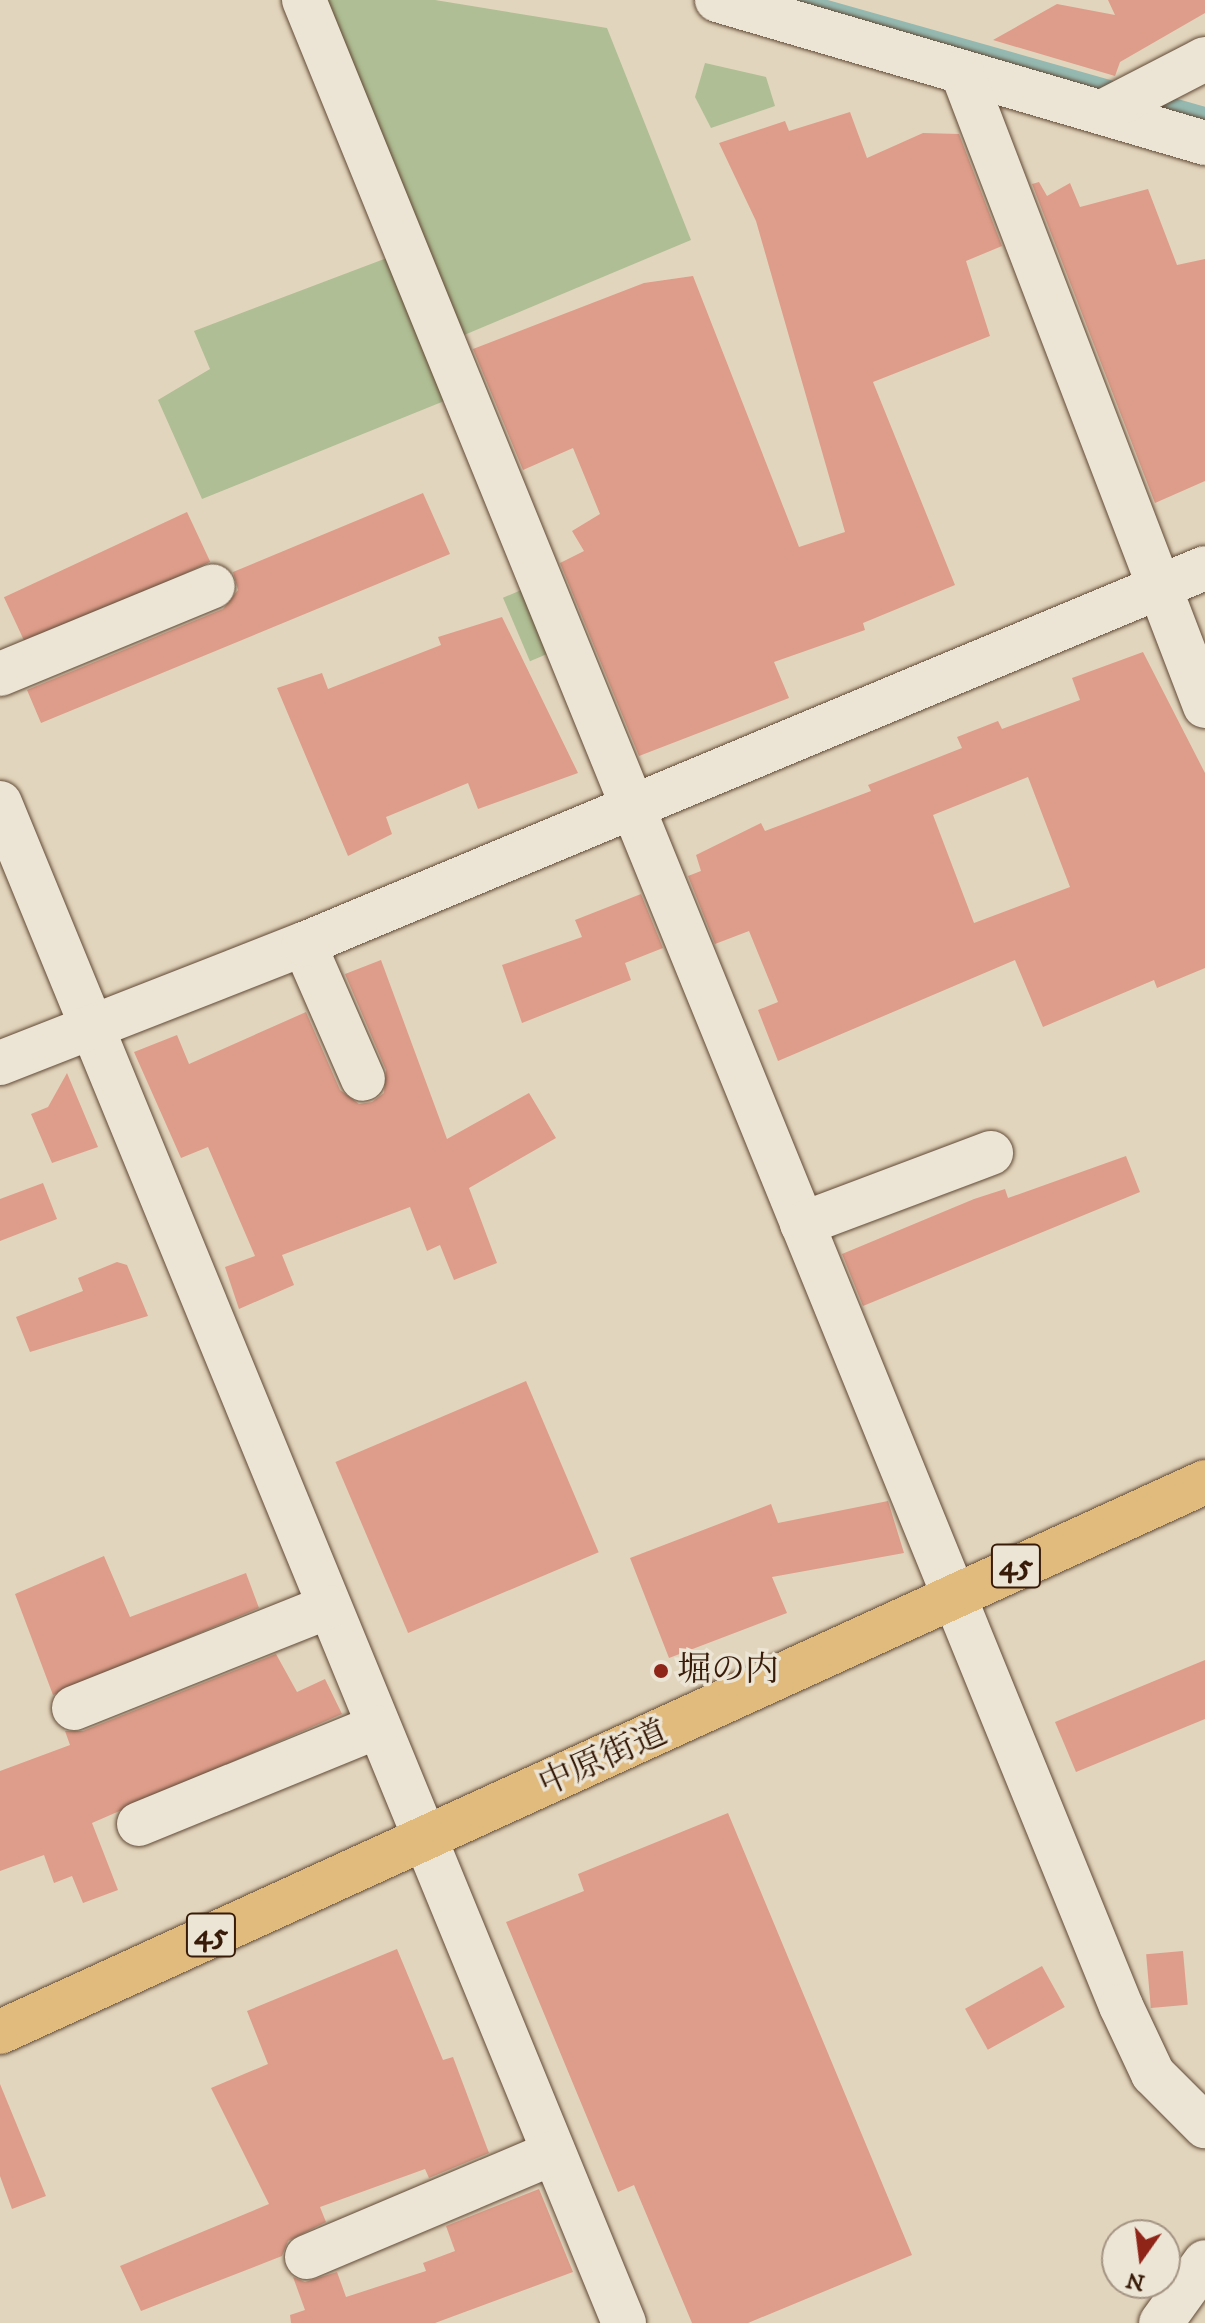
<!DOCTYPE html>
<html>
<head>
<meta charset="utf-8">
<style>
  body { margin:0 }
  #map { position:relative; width:1205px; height:2323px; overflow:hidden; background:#e2d5bd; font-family:"IM FELL DW Pica","Noto Serif JP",serif }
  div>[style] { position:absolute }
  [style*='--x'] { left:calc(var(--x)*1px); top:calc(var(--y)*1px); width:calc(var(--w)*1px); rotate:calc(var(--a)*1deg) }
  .green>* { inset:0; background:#afbe94; transform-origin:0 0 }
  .stream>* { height:14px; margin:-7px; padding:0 7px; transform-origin:7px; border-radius:7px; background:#95b9b0 }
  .building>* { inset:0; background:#de9d8a; transform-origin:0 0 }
  .roads { filter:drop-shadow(0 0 2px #624a36) drop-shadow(0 0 2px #624a36) }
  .minor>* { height:44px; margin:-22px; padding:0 22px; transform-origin:22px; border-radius:22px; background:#ece4d4 }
  .major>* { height:44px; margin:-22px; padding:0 22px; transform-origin:22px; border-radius:22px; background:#e1ba7e }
  .dots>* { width:22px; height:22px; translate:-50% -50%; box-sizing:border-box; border:4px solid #ece4d4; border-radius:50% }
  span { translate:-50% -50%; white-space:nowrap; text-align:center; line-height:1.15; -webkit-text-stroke:7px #ece4d4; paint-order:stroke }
  .shield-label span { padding:2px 6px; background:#ece4d4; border:2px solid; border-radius:6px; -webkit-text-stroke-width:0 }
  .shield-label { font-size:32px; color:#381c09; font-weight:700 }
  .poi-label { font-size:34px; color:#381c09 }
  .left { translate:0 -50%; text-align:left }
  .street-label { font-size:34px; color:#381c09 }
  .north { position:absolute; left:1101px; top:2219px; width:80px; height:80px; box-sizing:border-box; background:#ece4d4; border:2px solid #a49483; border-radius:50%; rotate:194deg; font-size:22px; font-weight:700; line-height:32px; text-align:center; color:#381c09 }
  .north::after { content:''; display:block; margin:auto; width:28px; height:36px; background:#8f2418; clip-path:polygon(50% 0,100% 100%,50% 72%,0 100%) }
</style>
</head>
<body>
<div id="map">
  <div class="green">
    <div style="clip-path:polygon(318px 0,435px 0,607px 28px,691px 240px,457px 338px)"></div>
    <div style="clip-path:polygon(705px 63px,766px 77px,775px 106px,711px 128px,695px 97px)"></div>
    <div style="clip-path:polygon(408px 250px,469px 391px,202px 499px,158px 400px,210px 369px,194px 331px)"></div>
    <div style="left:526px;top:588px;width:69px;height:25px;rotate:67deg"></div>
  </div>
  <div class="stream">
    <div style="--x:802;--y:0;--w:335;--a:15.8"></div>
    <div style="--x:1152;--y:99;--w:55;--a:15.8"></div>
  </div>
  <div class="building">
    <div style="clip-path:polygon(1108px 0,1205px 0,1205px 13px,1120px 62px,1115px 76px,993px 40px,1057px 4px,1115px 15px)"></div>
    <div style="clip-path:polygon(850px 112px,867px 158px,923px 133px,959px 134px,1002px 246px,966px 261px,990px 336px,873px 382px,955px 585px,863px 623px,865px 630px,774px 662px,789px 698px,639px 756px,560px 563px,584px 551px,572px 531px,600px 514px,573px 448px,523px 470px,473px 349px,644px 283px,693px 276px,799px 547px,845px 532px,756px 221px,719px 143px,785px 121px,789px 131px)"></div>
    <div style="clip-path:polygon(1039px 182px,1047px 196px,1070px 183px,1080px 207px,1148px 189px,1177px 265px,1205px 259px,1205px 481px,1155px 503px,1032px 184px)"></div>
    <div style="clip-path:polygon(423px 493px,450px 554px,41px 723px,27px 690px,223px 609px,238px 590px,233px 572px)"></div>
    <div style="left:187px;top:512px;width:55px;height:202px;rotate:65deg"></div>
    <div style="clip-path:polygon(502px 617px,578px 773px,478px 809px,468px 783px,386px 817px,392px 834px,348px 856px,277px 688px,322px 673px,328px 689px,441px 645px,438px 637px)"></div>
    <div style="clip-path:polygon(evenodd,1143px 652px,1205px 773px,1205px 968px,1157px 988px,1154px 980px,1043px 1027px,1015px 960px,778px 1061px,758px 1010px,778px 1002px,749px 931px,715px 944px,688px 876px,701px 871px,696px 855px,761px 823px,765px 831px,871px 791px,868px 785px,962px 748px,957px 737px,998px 721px,1002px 729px,1080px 700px,1072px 678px,1143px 652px,1028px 777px,1070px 887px,974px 923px,933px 815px,1028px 777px)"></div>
    <div style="clip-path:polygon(641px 894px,663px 948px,625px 963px,631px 980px,522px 1023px,502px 965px,582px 937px,575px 920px)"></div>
    <div style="clip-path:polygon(381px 960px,447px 1139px,529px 1093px,556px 1138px,469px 1188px,497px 1263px,454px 1280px,440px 1245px,427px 1251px,410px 1207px,282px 1255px,294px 1285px,239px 1309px,225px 1267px,255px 1256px,208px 1147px,181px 1158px,134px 1052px,177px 1035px,189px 1064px,306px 1012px,340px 1090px,359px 1104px,372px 1102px,384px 1093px,386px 1070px,345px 974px)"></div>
    <div style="clip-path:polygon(67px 1073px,98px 1147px,52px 1163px,31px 1114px,48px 1107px)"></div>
    <div style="clip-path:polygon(1126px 1156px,1140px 1192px,863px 1306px,842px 1254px,974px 1199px,1005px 1189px,1008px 1198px)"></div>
    <div style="clip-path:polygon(43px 1183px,57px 1219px,0 1241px,0 1199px)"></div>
    <div style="clip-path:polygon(117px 1262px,127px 1265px,148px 1316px,30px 1352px,16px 1317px,83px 1291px,78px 1278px)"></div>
    <div style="left:526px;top:1381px;width:186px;height:207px;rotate:67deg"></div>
    <div style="clip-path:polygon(888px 1501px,904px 1553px,772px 1577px,787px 1613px,669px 1658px,630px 1558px,771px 1504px,778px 1523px)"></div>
    <div style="clip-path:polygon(104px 1556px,130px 1617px,246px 1573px,259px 1608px,53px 1695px,15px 1594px)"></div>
    <div style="clip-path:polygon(276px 1654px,297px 1692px,325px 1679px,342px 1714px,92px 1823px,118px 1890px,83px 1903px,72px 1876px,54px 1883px,44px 1855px,0 1871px,0 1771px,70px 1745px,65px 1731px,83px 1731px)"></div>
    <div style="clip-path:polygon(1205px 1660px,1205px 1719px,1076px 1772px,1055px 1722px)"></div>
    <div style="clip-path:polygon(728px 1813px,912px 2255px,748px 2323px,692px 2323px,634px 2185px,618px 2192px,506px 1922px,584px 1891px,578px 1874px)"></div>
    <div style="clip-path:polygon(397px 1949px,443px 2060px,453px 2057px,489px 2153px,429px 2178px,425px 2169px,320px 2207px,326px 2222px,288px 2241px,282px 2256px,141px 2311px,120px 2266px,269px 2204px,211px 2088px,268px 2064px,247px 2011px)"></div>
    <div style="left:1183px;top:1951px;width:54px;height:37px;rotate:85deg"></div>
    <div style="left:1042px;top:1966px;width:47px;height:88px;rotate:61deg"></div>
    <div style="clip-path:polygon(0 2084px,46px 2196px,12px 2209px,0 2176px)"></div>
    <div style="clip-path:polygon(539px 2189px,573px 2272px,435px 2323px,291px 2323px,290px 2315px,305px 2310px,293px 2277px,305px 2282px,337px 2272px,346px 2297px,426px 2271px,423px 2263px,455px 2251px,446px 2226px)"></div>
  </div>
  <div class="roads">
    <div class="minor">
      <div style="--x:304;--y:0;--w:2166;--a:67.84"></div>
      <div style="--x:1121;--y:2006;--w:75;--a:64.8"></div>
      <div style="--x:1153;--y:2074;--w:74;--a:45"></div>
      <div style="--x:717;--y:0;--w:509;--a:16.33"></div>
      <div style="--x:962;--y:72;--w:679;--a:69.03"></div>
      <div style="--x:1106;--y:110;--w:111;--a:-27.3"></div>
      <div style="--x:0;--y:674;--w:230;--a:-22.4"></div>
      <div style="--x:0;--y:803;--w:1643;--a:67.68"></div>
      <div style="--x:304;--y:944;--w:147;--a:66.4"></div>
      <div style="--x:0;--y:1063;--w:326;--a:-21.4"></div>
      <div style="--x:304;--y:944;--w:976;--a:-22.65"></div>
      <div style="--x:802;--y:1224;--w:202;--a:-20.6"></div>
      <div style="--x:74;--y:1708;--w:273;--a:-21.7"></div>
      <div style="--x:139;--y:1824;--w:257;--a:-22.2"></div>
      <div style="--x:307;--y:2257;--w:267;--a:-22.9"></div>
      <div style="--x:1161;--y:2323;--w:75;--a:-54.2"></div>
    </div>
    <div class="major">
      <div style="--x:0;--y:2032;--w:1325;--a:-24.53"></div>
    </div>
  </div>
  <div class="dots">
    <div style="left:661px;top:1671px;background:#8f2418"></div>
  </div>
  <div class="shield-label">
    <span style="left:1016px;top:1566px">45</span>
    <span style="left:211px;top:1935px">45</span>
  </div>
  <div class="poi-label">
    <span class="left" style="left:677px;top:1671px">堀の内</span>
  </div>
  <div class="street-label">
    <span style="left:603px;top:1759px;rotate:-24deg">中原街道</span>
  </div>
  <div class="north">N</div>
</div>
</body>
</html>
